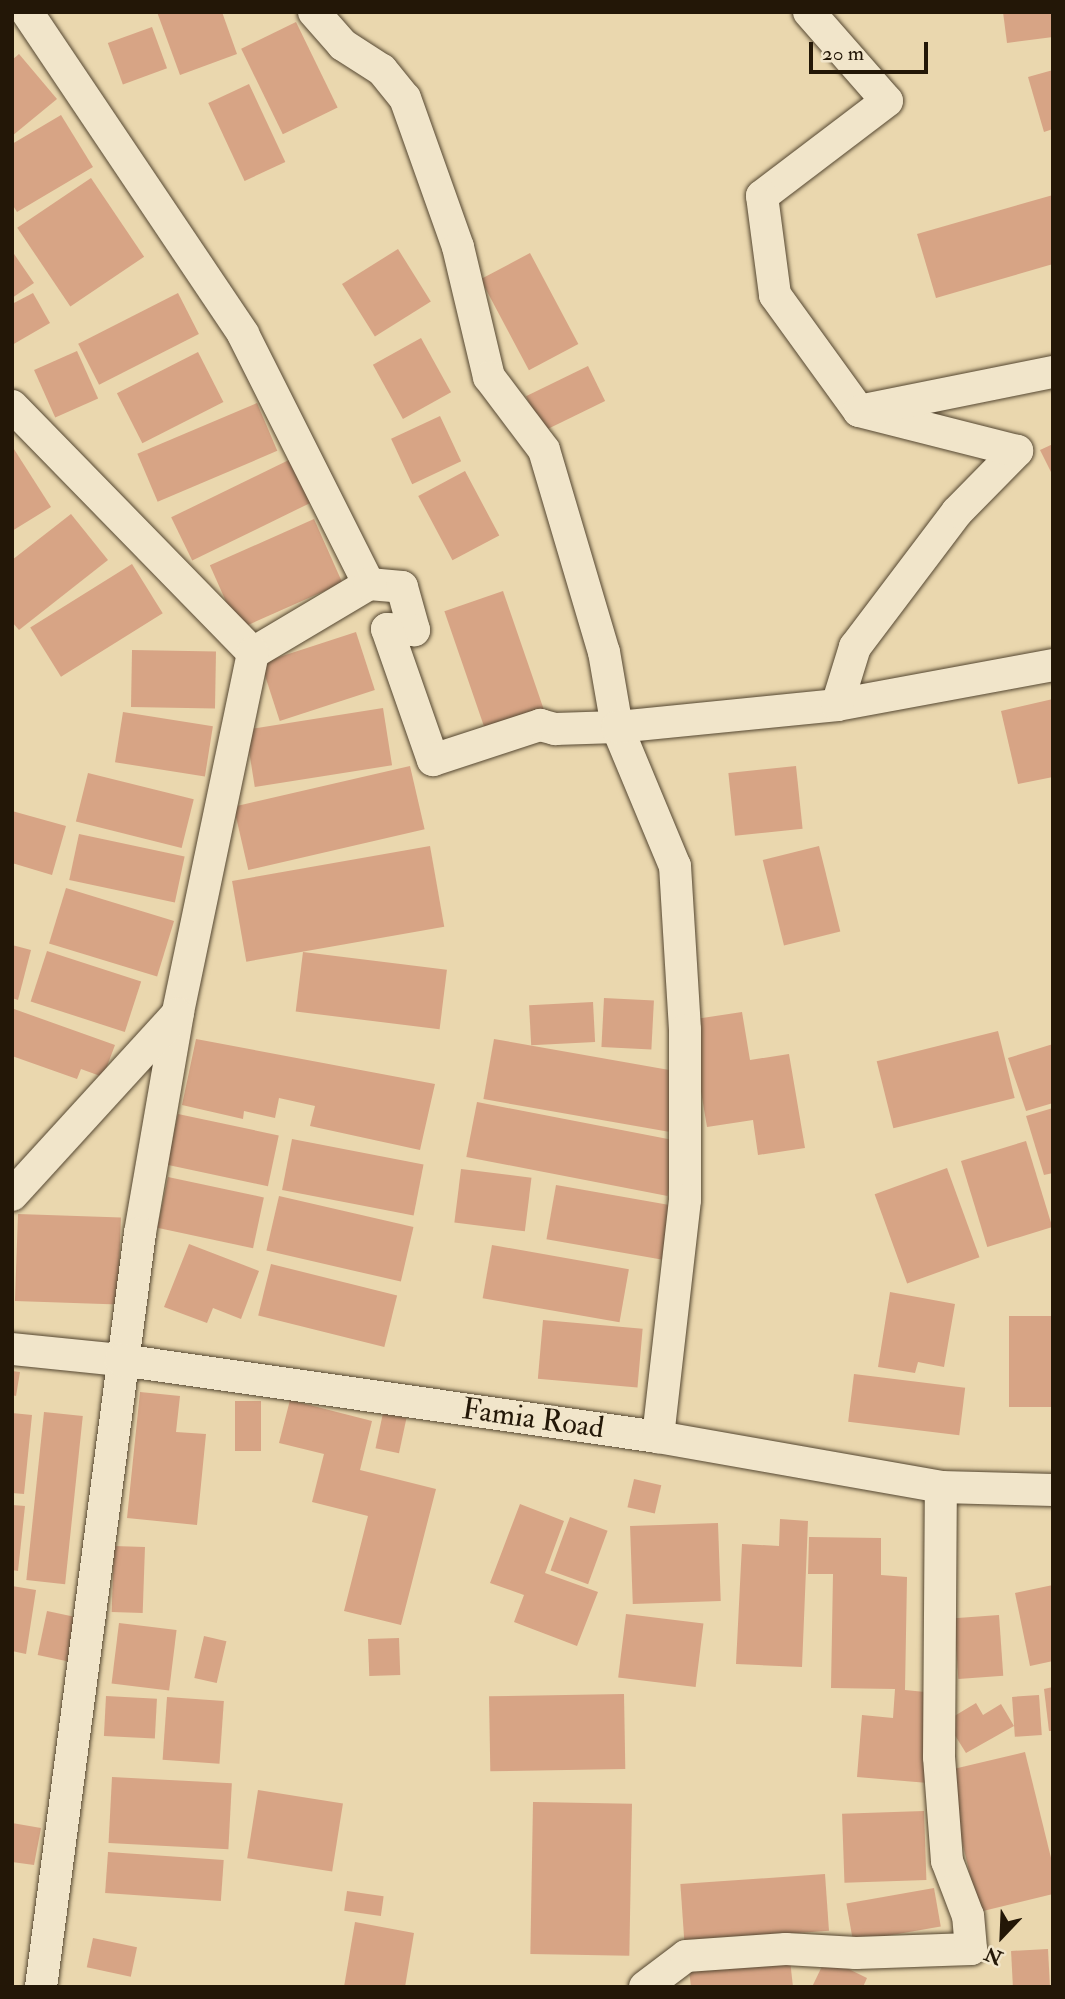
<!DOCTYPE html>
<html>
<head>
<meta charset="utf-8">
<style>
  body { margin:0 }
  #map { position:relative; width:1065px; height:1999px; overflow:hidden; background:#ead7ae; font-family:"IM FELL Double Pica",serif }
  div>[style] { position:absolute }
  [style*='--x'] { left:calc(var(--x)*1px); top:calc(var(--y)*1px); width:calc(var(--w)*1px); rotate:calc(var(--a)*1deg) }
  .building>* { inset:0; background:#d7a485; transform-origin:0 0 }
  .roads { filter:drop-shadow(0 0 2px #554731) drop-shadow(0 0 2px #554731) }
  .street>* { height:32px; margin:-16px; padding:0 16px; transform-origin:16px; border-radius:16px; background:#f1e5ca }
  span { translate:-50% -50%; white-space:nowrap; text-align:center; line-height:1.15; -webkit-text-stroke:6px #f1e5ca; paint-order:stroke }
  .street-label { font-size:30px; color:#231707 }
  .frame { position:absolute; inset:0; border:14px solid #231707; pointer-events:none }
  .north { position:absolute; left:967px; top:1901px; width:70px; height:70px; -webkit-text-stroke:5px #f1e5ca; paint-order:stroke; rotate:203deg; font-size:19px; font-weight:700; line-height:28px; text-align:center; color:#231707 }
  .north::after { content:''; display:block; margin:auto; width:24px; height:32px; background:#231707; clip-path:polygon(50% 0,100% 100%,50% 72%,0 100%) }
  .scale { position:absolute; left:809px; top:42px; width:119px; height:32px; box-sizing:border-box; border:4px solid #231707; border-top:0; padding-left:9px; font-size:21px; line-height:24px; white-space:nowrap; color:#231707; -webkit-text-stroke:5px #f1e5ca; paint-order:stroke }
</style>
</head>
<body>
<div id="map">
  <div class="building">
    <div style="clip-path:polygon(157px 12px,222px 12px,237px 54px,180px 75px)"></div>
    <div style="clip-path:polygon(1003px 12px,1053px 12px,1053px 37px,1007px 43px)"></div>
    <div style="left:296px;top:22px;width:95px;height:61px;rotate:64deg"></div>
    <div style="left:152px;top:27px;width:44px;height:47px;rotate:70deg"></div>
    <div style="clip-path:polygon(19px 54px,57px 99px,12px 136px,12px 60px)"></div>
    <div style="clip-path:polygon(1053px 70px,1053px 129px,1044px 132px,1028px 77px)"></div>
    <div style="left:249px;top:84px;width:86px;height:45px;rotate:65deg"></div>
    <div style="clip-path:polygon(61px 115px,93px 167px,17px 212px,12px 204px,12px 144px)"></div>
    <div style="left:91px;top:178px;width:95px;height:89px;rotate:56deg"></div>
    <div style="clip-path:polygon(1053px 195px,1053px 264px,936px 298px,917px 234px)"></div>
    <div style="left:398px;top:249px;width:62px;height:66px;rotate:58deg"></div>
    <div style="clip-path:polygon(12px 251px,34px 283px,12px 298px)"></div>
    <div style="left:530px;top:253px;width:103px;height:56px;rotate:62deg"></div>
    <div style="clip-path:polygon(33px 293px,50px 323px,12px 345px,12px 304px)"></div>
    <div style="left:178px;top:293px;width:46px;height:112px;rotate:63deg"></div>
    <div style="left:421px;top:338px;width:62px;height:55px;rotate:61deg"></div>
    <div style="left:77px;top:351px;width:52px;height:47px;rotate:66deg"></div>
    <div style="left:198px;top:352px;width:56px;height:91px;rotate:63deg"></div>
    <div style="left:588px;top:366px;width:39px;height:69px;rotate:64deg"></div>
    <div style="left:257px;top:403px;width:52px;height:130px;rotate:67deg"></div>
    <div style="left:440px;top:416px;width:50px;height:54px;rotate:65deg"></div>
    <div style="clip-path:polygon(1053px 444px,1053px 476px,1040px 450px)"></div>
    <div style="clip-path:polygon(12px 446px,51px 507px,12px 531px)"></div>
    <div style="left:297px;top:456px;width:48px;height:140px;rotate:64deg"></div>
    <div style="left:465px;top:471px;width:73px;height:53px;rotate:62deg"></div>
    <div style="clip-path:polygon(71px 514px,108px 560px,19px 630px,12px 622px,12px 560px)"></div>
    <div style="left:314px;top:519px;width:70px;height:114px;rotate:66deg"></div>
    <div style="left:132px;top:564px;width:58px;height:120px;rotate:58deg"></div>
    <div style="left:503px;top:591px;width:129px;height:62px;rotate:71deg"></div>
    <div style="left:356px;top:632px;width:61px;height:100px;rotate:72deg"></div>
    <div style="left:132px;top:650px;width:84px;height:57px;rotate:1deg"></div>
    <div style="clip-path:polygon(1053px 699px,1053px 777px,1018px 784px,1001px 711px)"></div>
    <div style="left:383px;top:708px;width:58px;height:139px;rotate:81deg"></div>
    <div style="left:123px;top:712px;width:91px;height:51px;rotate:9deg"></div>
    <div style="left:410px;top:766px;width:65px;height:181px;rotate:77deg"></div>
    <div style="left:796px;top:766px;width:63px;height:68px;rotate:84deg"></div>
    <div style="left:88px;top:773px;width:109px;height:50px;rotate:14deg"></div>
    <div style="clip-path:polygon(12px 811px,66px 826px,52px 875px,12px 863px)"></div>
    <div style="left:79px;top:834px;width:108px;height:47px;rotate:12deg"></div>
    <div style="left:430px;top:846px;width:82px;height:201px;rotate:80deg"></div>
    <div style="left:819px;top:846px;width:88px;height:58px;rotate:76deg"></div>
    <div style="left:66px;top:888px;width:113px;height:58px;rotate:17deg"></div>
    <div style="clip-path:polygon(12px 945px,31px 950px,18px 1000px,12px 998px)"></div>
    <div style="left:47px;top:951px;width:99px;height:53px;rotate:18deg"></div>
    <div style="left:303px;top:952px;width:145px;height:60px;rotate:7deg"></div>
    <div style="left:604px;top:998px;width:50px;height:49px;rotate:3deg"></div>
    <div style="left:593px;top:1002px;width:40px;height:64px;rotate:87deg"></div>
    <div style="clip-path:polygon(14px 1009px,115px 1045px,103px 1077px,81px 1069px,77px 1079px,12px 1056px)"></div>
    <div style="clip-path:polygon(742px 1012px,750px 1060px,789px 1054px,805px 1148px,758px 1155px,753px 1120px,707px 1127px,689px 1020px)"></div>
    <div style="left:998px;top:1031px;width:69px;height:125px;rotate:76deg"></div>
    <div style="clip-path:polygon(196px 1039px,435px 1084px,420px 1150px,310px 1126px,315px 1106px,279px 1098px,275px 1118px,244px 1111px,243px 1119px,182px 1105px)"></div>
    <div style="left:494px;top:1039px;width:188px;height:61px;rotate:10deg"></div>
    <div style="clip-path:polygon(1053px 1044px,1053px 1103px,1026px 1111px,1008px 1058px)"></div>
    <div style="left:477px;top:1102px;width:205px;height:56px;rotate:11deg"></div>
    <div style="clip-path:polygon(1053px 1108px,1053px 1173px,1044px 1175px,1026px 1116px)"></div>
    <div style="left:178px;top:1114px;width:103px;height:52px;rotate:12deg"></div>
    <div style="left:292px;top:1139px;width:134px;height:52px;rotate:11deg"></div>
    <div style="left:1026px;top:1141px;width:90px;height:68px;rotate:73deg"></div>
    <div style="left:947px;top:1168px;width:95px;height:77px;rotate:70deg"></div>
    <div style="left:461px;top:1169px;width:71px;height:54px;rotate:7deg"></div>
    <div style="left:168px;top:1177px;width:98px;height:52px;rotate:12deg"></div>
    <div style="left:556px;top:1185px;width:118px;height:55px;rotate:10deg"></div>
    <div style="left:279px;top:1196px;width:138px;height:56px;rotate:13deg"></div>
    <div style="left:18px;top:1214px;width:103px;height:87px;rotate:2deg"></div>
    <div style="clip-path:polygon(189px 1244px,259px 1271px,241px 1319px,213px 1308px,207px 1323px,164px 1307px)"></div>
    <div style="left:492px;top:1245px;width:139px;height:54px;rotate:10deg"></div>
    <div style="left:271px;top:1264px;width:130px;height:53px;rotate:14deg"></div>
    <div style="clip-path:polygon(890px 1292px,955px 1304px,944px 1367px,918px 1362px,915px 1373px,878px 1367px)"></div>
    <div style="left:1053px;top:1316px;width:91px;height:44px;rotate:90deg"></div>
    <div style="left:543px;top:1320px;width:100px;height:59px;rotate:5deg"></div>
    <div style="clip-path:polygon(12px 1371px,20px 1372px,16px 1396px,12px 1395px)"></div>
    <div style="left:854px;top:1374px;width:112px;height:48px;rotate:7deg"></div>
    <div style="clip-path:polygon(140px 1392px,180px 1396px,176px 1432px,206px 1434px,197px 1525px,127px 1518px)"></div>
    <div style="clip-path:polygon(290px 1400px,372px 1421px,360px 1470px,436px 1489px,401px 1625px,344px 1611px,368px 1516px,312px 1502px,324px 1454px,279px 1443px)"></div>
    <div style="left:235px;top:1401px;width:26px;height:50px"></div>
    <div style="left:44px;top:1412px;width:39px;height:169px;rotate:6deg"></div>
    <div style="clip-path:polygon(12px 1413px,32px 1415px,24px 1494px,12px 1493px)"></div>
    <div style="left:383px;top:1413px;width:24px;height:36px;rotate:12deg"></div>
    <div style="left:634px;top:1479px;width:28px;height:29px;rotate:13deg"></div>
    <div style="clip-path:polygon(520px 1504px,564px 1521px,545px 1573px,598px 1592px,577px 1646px,514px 1622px,524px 1595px,490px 1583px)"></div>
    <div style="clip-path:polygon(12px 1505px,25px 1506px,18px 1571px,12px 1570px)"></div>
    <div style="left:570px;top:1517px;width:40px;height:57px;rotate:20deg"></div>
    <div style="clip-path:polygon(780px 1519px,808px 1521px,802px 1667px,736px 1664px,742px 1544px,779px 1546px)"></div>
    <div style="left:718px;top:1523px;width:78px;height:88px;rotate:88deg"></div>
    <div style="clip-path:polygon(809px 1537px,881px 1538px,881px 1575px,907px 1577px,905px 1690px,935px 1693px,928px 1783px,857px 1777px,862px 1715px,893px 1718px,895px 1689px,831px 1688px,833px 1574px,808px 1574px)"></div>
    <div style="left:114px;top:1546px;width:31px;height:66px;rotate:2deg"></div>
    <div style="clip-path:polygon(1053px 1585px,1053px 1661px,1030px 1666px,1015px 1593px)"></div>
    <div style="clip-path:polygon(12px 1586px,36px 1590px,26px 1654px,12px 1651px)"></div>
    <div style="left:47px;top:1611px;width:35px;height:45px;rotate:12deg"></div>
    <div style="left:626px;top:1614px;width:78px;height:64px;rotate:7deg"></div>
    <div style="left:999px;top:1615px;width:61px;height:45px;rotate:86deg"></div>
    <div style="left:119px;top:1623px;width:58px;height:61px;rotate:7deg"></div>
    <div style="left:204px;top:1636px;width:23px;height:43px;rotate:13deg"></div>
    <div style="left:399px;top:1638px;width:37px;height:31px;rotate:88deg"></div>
    <div style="clip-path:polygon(1053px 1687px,1053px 1731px,1049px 1731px,1044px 1689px)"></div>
    <div style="left:624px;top:1694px;width:75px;height:135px;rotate:89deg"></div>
    <div style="left:1039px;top:1695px;width:40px;height:27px;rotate:86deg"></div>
    <div style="left:106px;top:1696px;width:51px;height:40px;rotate:3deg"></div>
    <div style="left:167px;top:1697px;width:57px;height:63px;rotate:4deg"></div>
    <div style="clip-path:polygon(976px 1703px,983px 1715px,1001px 1704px,1014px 1726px,966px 1753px,946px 1721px)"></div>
    <div style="clip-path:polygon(1025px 1752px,1053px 1866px,1053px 1894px,979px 1912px,945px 1771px)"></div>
    <div style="left:112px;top:1777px;width:120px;height:66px;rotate:3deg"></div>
    <div style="left:258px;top:1790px;width:86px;height:69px;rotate:9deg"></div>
    <div style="left:533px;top:1802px;width:99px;height:152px;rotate:1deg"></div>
    <div style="left:924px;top:1811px;width:69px;height:82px;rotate:88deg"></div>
    <div style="clip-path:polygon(12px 1823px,41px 1828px,34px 1865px,12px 1862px)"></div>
    <div style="left:108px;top:1852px;width:116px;height:41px;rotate:4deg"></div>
    <div style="left:825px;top:1874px;width:57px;height:145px;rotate:86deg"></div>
    <div style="left:934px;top:1888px;width:39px;height:89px;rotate:80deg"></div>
    <div style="left:347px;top:1891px;width:37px;height:20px;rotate:8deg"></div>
    <div style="clip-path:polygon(355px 1922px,414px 1933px,405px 1987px,344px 1987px)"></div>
    <div style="left:93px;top:1938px;width:45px;height:30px;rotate:12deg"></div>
    <div style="left:1048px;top:1949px;width:38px;height:37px;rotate:87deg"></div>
    <div style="clip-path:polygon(826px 1958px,867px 1978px,863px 1987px,812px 1987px)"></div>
    <div style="clip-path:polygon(790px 1960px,793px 1987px,691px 1987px,689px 1970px)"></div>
  </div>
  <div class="roads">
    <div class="street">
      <div style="--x:27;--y:12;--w:388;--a:56.1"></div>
      <div style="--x:243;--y:334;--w:280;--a:63.3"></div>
      <div style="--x:369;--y:584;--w:135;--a:149.3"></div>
      <div style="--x:314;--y:12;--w:44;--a:48.7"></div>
      <div style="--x:343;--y:45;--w:46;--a:32.7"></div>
      <div style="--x:382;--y:70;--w:36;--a:51"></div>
      <div style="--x:405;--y:98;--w:158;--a:70.4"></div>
      <div style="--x:458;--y:247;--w:134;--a:76.6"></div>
      <div style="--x:489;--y:377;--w:91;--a:53"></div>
      <div style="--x:544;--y:450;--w:211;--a:73.5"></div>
      <div style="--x:604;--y:652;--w:76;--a:80.2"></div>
      <div style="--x:617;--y:727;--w:151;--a:67.4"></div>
      <div style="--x:675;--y:866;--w:164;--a:86.5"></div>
      <div style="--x:685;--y:1030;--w:170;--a:90"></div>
      <div style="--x:685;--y:1200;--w:239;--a:96.5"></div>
      <div style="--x:809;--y:12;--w:118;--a:48.8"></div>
      <div style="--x:887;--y:101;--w:157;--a:142.8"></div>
      <div style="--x:762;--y:196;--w:100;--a:82.5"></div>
      <div style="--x:775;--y:295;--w:143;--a:54.1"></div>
      <div style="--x:12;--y:406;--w:345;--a:45.7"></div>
      <div style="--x:253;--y:653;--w:368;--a:101.8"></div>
      <div style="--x:178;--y:1013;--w:223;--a:99.8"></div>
      <div style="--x:140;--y:1233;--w:760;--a:97.48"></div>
      <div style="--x:369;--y:584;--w:33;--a:5"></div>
      <div style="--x:402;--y:587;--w:45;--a:74.4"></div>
      <div style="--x:414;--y:630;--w:27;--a:-178"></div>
      <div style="--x:387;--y:629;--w:139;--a:70.7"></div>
      <div style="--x:433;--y:760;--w:113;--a:-18.1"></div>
      <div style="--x:540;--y:725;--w:16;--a:15"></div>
      <div style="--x:555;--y:729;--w:62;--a:-1.8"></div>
      <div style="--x:617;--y:727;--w:221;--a:-5.7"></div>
      <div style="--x:837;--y:705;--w:220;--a:-10.5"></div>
      <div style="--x:837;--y:705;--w:61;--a:-72.8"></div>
      <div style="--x:855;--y:647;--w:169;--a:-52.9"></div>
      <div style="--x:957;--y:512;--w:86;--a:-45.5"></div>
      <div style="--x:1017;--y:451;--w:163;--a:-165.8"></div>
      <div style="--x:859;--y:411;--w:198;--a:-11.4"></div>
      <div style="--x:12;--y:1195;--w:245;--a:-47.6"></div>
      <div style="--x:12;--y:1349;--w:110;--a:5.8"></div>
      <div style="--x:121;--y:1360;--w:542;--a:8.16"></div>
      <div style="--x:658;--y:1437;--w:287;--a:10"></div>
      <div style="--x:941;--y:1487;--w:112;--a:1.5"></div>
      <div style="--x:645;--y:1987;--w:51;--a:-37.1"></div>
      <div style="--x:686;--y:1956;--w:100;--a:-4"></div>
      <div style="--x:786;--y:1949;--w:70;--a:3.3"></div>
      <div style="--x:856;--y:1953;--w:115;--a:-2"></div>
      <div style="--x:971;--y:1949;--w:33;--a:-95"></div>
      <div style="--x:968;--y:1916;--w:59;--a:-110.9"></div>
      <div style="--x:947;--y:1861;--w:104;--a:-94.4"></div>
      <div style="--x:939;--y:1757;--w:270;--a:-89.6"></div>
    </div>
  </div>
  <div class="street-label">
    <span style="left:533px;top:1419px;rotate:8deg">Famia Road</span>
  </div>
  <div class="frame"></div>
  <div class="north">N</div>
  <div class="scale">20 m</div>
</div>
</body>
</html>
